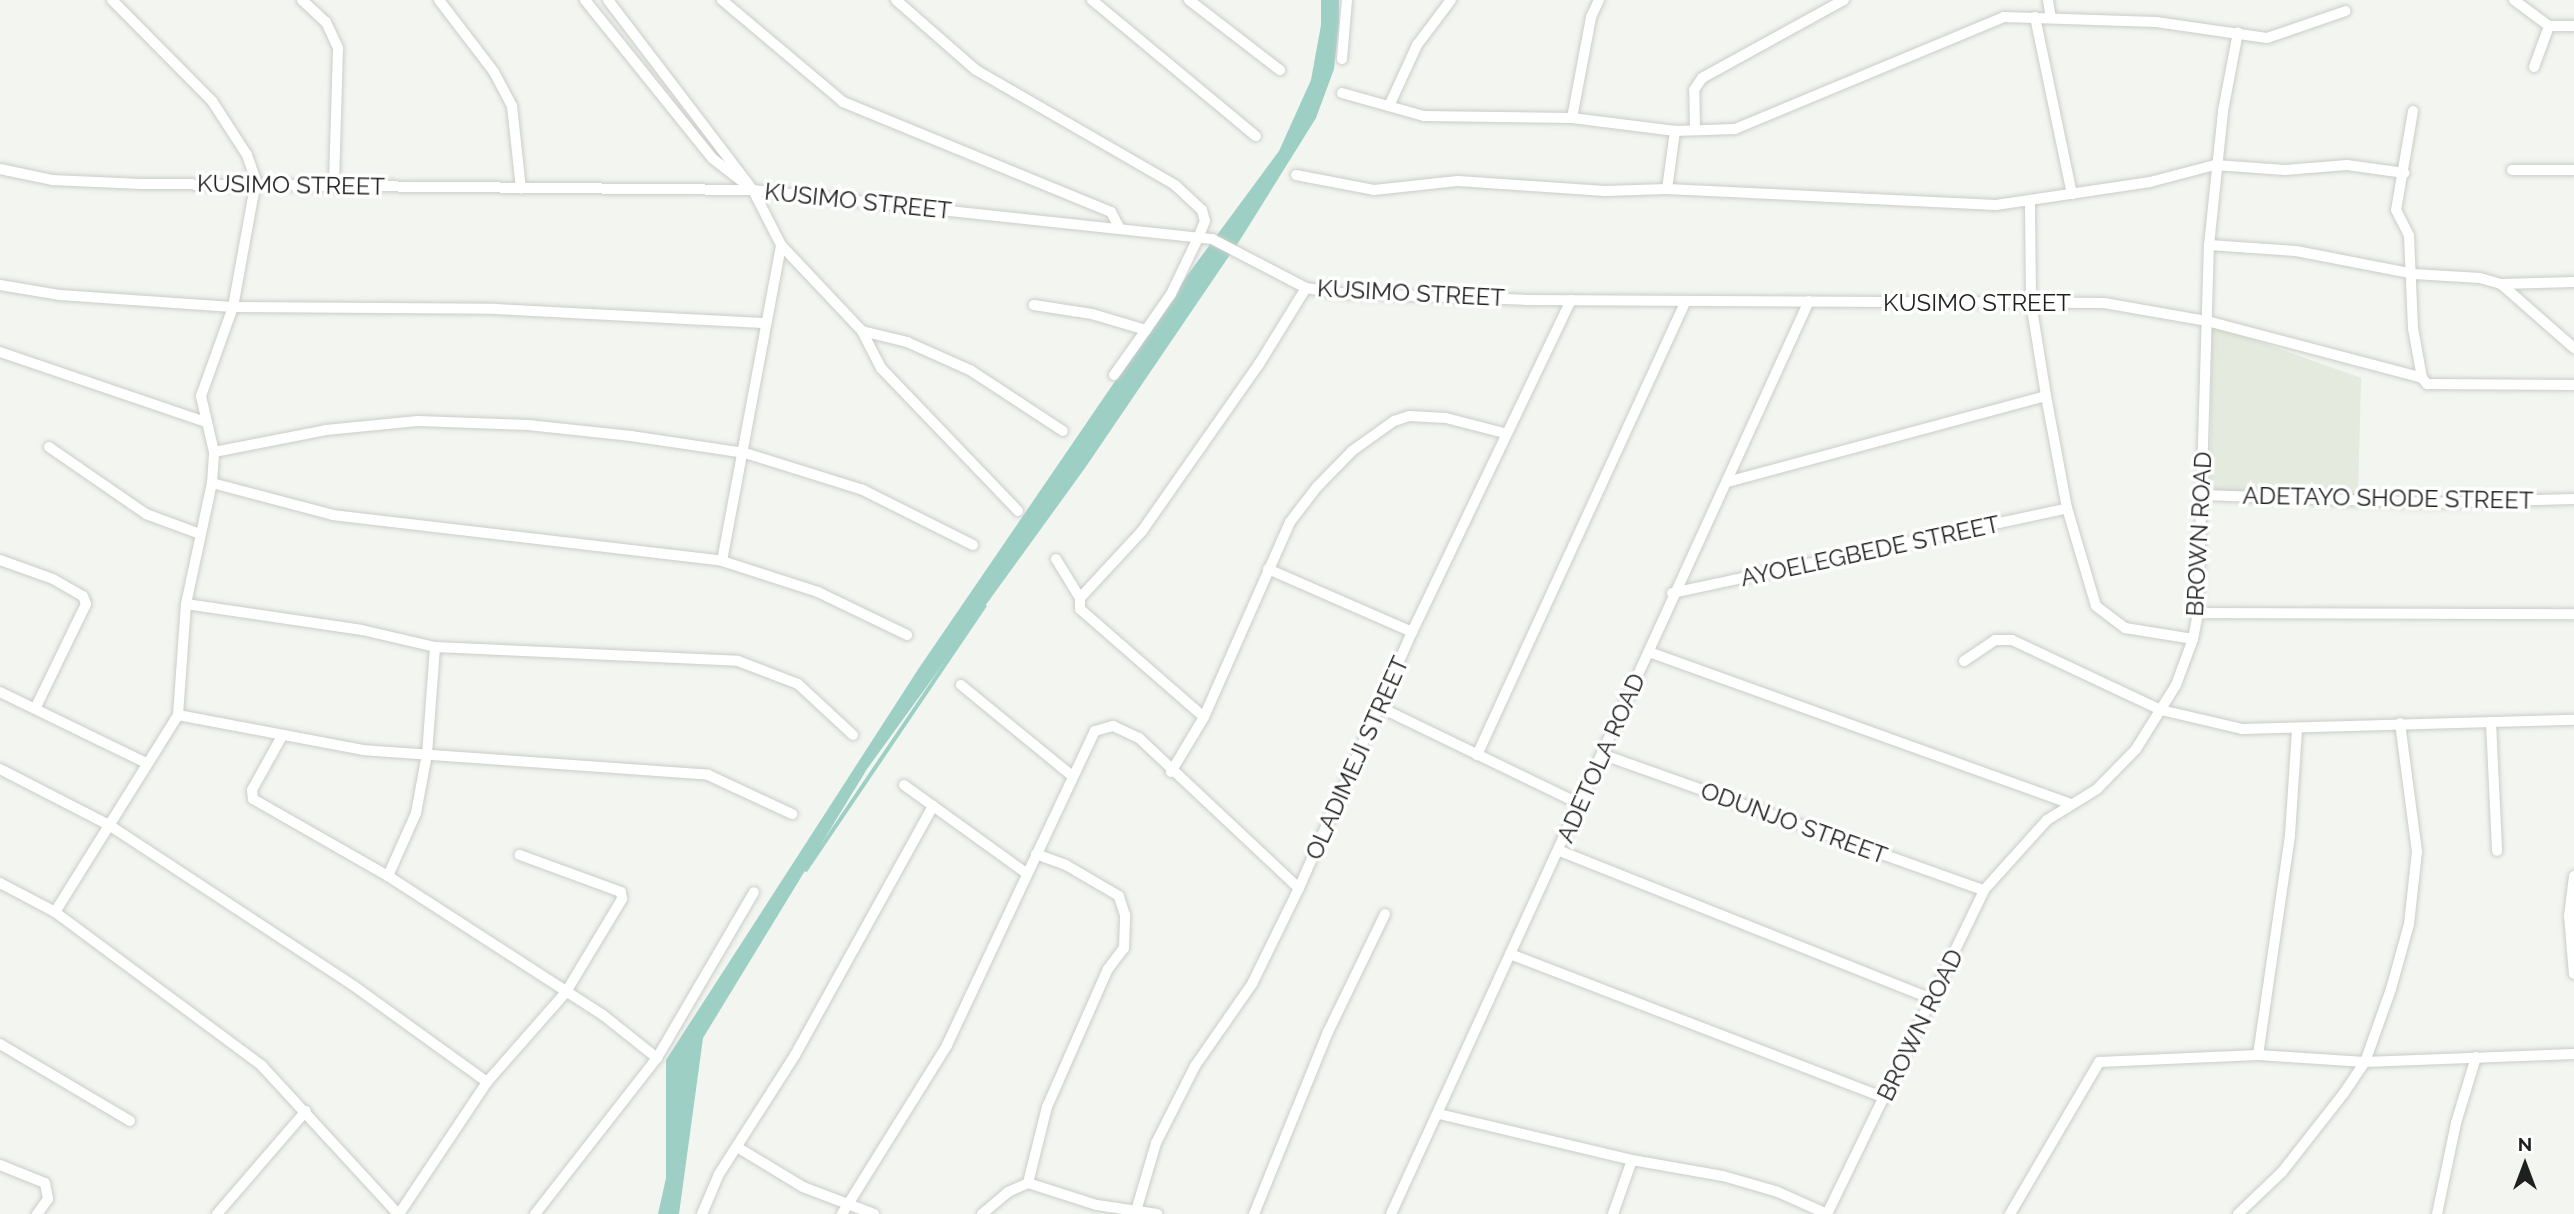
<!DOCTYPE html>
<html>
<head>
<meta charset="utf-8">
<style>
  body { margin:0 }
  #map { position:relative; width:2574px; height:1214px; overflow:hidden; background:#f2f5f0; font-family:Raleway,sans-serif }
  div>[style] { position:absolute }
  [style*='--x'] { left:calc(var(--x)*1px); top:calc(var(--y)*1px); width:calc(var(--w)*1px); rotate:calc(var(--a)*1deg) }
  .built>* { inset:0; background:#e4eade }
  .water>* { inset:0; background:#9dcfc5 }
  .stream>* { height:3.5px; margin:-1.75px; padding:0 1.75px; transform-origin:1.75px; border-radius:1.75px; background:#9dcfc5 }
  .roads { filter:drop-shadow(0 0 2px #cacdc8) drop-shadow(0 0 2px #cacdc8) }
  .minor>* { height:10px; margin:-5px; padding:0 5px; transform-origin:5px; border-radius:5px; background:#fff }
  span { translate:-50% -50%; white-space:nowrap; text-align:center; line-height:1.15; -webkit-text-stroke:7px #fff; paint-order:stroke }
  .street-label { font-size:24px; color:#1e1f1e }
  .north { position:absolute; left:2490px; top:1130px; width:70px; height:70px; -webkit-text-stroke:5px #fff; paint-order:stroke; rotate:0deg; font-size:19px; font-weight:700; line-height:28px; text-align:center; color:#1e1f1e }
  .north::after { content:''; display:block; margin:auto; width:24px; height:32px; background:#1e1f1e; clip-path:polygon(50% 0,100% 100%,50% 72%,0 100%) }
</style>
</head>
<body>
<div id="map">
  <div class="built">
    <div style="clip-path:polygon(2212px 325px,2361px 378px,2358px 497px,2210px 491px)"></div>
  </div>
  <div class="water">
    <div style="clip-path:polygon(1321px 0,1339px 0,1339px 22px,1334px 69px,1316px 118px,1240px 240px,1085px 468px,867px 769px,703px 1038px,679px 1214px,658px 1214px,666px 1178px,666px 1060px,919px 668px,1189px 273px,1279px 151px,1311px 80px,1321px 25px)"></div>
  </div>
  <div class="stream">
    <div style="--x:806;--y:870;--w:318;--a:-55.9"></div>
  </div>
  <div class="roads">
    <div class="minor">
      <div style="--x:302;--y:0;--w:33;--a:43"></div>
      <div style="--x:326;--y:22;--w:29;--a:65"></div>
      <div style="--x:338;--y:48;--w:135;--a:91.7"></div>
      <div style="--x:439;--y:0;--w:91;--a:52.6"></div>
      <div style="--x:494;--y:72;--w:38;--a:62"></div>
      <div style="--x:512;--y:106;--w:83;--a:83.8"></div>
      <div style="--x:585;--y:0;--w:203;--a:51.2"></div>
      <div style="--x:712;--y:158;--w:36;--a:38"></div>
      <div style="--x:608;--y:0;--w:239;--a:52.7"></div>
      <div style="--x:753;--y:190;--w:62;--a:63"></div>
      <div style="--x:781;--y:245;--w:118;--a:46.7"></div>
      <div style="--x:862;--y:331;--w:42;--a:62.8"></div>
      <div style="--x:881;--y:368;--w:198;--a:46.2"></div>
      <div style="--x:722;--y:0;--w:158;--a:40.1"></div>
      <div style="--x:843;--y:102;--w:290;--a:22.3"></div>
      <div style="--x:1111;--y:212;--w:19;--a:62"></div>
      <div style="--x:896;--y:0;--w:106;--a:41.2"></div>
      <div style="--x:976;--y:70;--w:230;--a:30"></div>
      <div style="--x:1175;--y:185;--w:37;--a:43"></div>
      <div style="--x:1202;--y:210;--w:11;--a:75"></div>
      <div style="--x:1205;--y:221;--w:18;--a:112"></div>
      <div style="--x:1198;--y:238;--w:62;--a:115.7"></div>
      <div style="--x:1171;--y:294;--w:44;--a:124.8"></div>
      <div style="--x:1146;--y:330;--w:56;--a:-163.5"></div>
      <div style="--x:1092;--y:314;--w:59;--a:-171.2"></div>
      <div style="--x:1092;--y:0;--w:213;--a:39.7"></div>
      <div style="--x:1189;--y:0;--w:115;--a:37.6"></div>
      <div style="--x:2048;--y:0;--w:18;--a:81"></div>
      <div style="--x:2514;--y:0;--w:44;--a:36.6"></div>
      <div style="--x:2035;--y:17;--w:181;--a:78.2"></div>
      <div style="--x:1342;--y:59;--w:59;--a:-85.2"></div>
      <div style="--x:2534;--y:67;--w:44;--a:-69.9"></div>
      <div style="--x:2549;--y:26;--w:25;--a:0"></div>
      <div style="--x:1342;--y:93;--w:85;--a:15.7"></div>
      <div style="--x:1424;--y:116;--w:148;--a:0.8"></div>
      <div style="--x:1572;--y:118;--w:104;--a:7.2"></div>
      <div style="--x:1675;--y:131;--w:60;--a:-1.9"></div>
      <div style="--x:1735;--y:129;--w:291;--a:-22.6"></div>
      <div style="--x:2004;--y:17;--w:152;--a:1.9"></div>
      <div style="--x:2156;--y:22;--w:112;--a:8.2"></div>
      <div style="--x:2267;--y:38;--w:83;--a:-18.9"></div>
      <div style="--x:1389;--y:106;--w:67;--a:-65.3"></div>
      <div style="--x:1417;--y:45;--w:56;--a:-52.9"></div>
      <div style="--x:2413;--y:111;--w:100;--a:99.7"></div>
      <div style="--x:2396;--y:210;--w:29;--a:63"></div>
      <div style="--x:2409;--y:236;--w:92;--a:87.5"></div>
      <div style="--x:2413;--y:328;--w:51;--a:79.8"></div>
      <div style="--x:1572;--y:118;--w:103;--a:-79.3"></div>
      <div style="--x:1591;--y:17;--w:19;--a:-65"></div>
      <div style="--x:1695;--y:129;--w:39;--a:-91"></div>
      <div style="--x:1694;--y:90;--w:14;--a:-56"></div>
      <div style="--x:1702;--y:78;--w:162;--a:-28.8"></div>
      <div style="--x:0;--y:169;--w:53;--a:11.9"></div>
      <div style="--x:52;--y:180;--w:89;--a:2.6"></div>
      <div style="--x:141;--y:184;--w:612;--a:0.56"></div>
      <div style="--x:753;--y:190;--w:462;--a:6.1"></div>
      <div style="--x:1212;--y:239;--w:106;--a:27.5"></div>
      <div style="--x:1306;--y:288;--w:32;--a:9"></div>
      <div style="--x:1338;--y:293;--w:187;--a:2.1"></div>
      <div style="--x:1525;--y:300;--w:579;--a:0.3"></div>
      <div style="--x:2104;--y:303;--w:105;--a:9.9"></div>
      <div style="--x:2207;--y:321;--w:222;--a:14.8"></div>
      <div style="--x:2422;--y:378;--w:8;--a:50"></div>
      <div style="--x:2427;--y:384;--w:147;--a:0.4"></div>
      <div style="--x:2512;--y:170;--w:62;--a:0"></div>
      <div style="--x:1296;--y:175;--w:79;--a:10.9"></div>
      <div style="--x:1374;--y:190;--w:84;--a:-6.1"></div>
      <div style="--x:1458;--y:181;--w:147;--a:3.9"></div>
      <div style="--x:1605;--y:191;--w:62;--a:-1.8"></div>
      <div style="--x:1667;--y:189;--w:329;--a:2.8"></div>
      <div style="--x:1996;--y:205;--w:156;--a:-8.5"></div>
      <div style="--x:2150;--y:182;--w:67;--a:-14.7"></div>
      <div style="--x:2215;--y:165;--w:70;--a:4.1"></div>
      <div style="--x:2285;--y:170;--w:62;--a:-4.6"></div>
      <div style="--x:2347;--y:165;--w:58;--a:8"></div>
      <div style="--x:1667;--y:189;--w:59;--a:-82.1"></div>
      <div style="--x:2030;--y:204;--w:99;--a:89.4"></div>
      <div style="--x:2031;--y:303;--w:94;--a:80.8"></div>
      <div style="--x:2046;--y:396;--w:114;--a:79.4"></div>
      <div style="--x:2067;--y:508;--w:102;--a:73.5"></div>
      <div style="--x:2096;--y:606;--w:36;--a:37"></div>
      <div style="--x:2125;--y:628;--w:69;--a:9.2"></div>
      <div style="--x:2209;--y:245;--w:87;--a:3.9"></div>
      <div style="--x:2296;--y:251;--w:120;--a:11"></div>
      <div style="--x:2414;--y:274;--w:66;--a:3.5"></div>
      <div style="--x:2480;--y:278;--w:22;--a:16"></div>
      <div style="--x:2501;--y:284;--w:97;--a:41.2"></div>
      <div style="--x:2501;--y:284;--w:73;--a:-1.6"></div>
      <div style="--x:0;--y:285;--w:61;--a:9.5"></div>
      <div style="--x:60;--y:295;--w:173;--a:4"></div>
      <div style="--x:233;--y:307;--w:262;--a:0.4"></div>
      <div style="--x:495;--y:309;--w:268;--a:3"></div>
      <div style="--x:862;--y:331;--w:46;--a:13.7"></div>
      <div style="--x:907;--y:342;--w:69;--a:24"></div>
      <div style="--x:970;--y:370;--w:111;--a:33.3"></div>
      <div style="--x:0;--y:352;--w:218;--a:18.8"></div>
      <div style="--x:1114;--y:375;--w:55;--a:-54.6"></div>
      <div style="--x:49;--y:447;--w:118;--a:34.6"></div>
      <div style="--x:146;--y:514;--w:58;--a:20.3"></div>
      <div style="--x:214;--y:452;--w:114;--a:-11.1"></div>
      <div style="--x:326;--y:430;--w:92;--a:-5.6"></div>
      <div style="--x:418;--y:421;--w:110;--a:2.1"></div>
      <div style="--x:528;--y:425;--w:104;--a:6.1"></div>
      <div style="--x:631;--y:436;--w:115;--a:8.5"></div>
      <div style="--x:745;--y:453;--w:124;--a:17.4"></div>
      <div style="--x:863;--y:490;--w:123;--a:26.6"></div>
      <div style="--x:1727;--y:482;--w:330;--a:-15.1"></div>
      <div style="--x:212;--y:483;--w:125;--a:14.8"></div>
      <div style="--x:333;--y:515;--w:392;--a:6.7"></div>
      <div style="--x:722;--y:561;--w:101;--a:17.9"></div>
      <div style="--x:818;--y:592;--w:99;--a:25.8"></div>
      <div style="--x:2202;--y:495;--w:225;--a:2"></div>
      <div style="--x:2427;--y:503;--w:147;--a:-1.6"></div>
      <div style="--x:1056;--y:559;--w:46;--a:58.4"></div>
      <div style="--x:1080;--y:598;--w:11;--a:90"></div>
      <div style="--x:1080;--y:609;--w:164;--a:41.1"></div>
      <div style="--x:0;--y:560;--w:56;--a:19.7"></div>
      <div style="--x:53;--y:579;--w:34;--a:30"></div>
      <div style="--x:83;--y:596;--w:9;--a:69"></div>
      <div style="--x:86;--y:604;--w:114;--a:115.9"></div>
      <div style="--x:722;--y:561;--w:321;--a:-79.4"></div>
      <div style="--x:1268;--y:569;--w:157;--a:23.6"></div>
      <div style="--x:1672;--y:593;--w:404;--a:-12.1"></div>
      <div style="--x:1080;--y:598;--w:91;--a:-47.2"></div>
      <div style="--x:1142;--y:531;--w:204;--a:-55"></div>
      <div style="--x:1259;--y:364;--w:89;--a:-58.3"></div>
      <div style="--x:186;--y:604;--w:178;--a:8.4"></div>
      <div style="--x:362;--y:630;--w:75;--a:13.1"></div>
      <div style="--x:435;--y:647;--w:303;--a:2.6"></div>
      <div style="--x:738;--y:661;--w:64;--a:21"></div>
      <div style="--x:798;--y:684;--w:75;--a:42.8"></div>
      <div style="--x:2198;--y:613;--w:376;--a:0.2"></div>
      <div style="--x:1649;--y:652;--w:449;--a:19.8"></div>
      <div style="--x:1964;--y:661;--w:37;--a:-34"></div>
      <div style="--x:1995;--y:640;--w:17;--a:0"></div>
      <div style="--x:2012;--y:640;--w:165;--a:25.2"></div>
      <div style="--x:2161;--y:710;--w:83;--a:13.2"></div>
      <div style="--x:2242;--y:729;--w:332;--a:-1.6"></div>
      <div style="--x:961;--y:685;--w:144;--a:39.3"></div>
      <div style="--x:0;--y:692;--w:162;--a:25.9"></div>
      <div style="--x:1379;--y:707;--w:221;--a:25.8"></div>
      <div style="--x:178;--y:715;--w:188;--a:10.7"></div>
      <div style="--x:363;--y:750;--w:346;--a:4.1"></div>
      <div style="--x:708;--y:775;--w:93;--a:24.9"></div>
      <div style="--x:2491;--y:722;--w:129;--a:87.3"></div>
      <div style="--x:282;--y:736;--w:62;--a:119.1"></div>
      <div style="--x:252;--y:790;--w:9;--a:84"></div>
      <div style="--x:253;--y:799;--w:155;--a:29.7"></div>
      <div style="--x:388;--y:876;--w:256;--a:32.9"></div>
      <div style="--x:603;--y:1015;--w:69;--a:38.5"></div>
      <div style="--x:1477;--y:755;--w:498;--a:-65.3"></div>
      <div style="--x:1604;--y:755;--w:403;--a:19.6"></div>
      <div style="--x:0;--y:769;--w:123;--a:27.2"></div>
      <div style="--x:109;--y:825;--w:293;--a:33.3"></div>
      <div style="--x:354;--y:986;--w:164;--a:35.8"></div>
      <div style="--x:1171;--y:772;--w:64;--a:-59"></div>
      <div style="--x:1204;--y:717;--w:213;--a:-66.2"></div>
      <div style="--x:1290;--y:522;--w:44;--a:-52.4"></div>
      <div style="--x:1317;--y:487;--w:50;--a:-45.8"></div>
      <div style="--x:1352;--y:451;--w:52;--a:-35.5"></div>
      <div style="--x:1394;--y:421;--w:16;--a:-18"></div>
      <div style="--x:1409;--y:416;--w:37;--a:3"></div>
      <div style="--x:1446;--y:418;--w:60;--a:14.5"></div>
      <div style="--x:904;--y:785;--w:150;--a:35.8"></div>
      <div style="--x:1560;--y:851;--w:400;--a:21.7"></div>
      <div style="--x:388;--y:876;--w:69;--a:-66"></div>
      <div style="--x:416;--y:813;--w:60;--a:-79.4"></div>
      <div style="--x:427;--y:754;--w:107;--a:-85.7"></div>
      <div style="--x:2574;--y:876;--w:39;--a:97"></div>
      <div style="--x:2569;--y:915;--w:59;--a:85.2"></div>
      <div style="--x:0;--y:883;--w:62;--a:27.8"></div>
      <div style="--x:55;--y:912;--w:258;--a:36.6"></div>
      <div style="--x:262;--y:1066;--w:201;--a:47.4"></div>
      <div style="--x:55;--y:912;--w:232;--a:-58"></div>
      <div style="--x:178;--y:715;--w:111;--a:-85.9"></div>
      <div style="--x:186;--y:604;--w:124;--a:-77.9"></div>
      <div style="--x:212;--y:483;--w:31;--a:-86"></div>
      <div style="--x:214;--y:452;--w:57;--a:-103.1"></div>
      <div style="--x:201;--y:396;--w:95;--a:-70.2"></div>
      <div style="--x:233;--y:307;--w:128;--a:-79.7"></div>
      <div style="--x:256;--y:181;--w:28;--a:-109"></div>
      <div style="--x:247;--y:155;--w:64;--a:-122.9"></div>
      <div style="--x:212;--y:101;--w:142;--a:-134.7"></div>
      <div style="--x:1510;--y:954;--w:402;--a:21"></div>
      <div style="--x:0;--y:1044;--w:151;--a:30.6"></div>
      <div style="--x:2258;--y:1055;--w:222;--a:-81.7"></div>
      <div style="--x:2290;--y:835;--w:105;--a:-86.2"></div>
      <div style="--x:1439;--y:1114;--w:198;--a:13.4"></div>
      <div style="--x:1632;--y:1160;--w:92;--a:10"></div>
      <div style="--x:1723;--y:1176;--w:57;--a:16.2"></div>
      <div style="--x:1778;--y:1192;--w:54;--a:24.2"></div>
      <div style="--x:1827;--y:1214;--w:360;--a:-64.1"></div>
      <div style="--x:1984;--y:890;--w:94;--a:-48"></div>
      <div style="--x:2047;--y:820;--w:59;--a:-31.8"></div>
      <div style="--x:2097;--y:789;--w:56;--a:-45.7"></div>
      <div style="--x:2136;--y:749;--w:75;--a:-58"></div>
      <div style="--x:2176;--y:685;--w:49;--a:-69.7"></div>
      <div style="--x:2193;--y:639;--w:26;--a:-79"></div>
      <div style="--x:2198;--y:613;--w:368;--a:-88.3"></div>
      <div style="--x:2209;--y:245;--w:135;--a:-84"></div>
      <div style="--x:2223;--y:111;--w:80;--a:-79.2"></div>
      <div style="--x:737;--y:1147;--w:77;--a:31.2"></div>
      <div style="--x:803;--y:1187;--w:76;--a:20.8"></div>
      <div style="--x:0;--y:1165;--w:48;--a:21.8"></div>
      <div style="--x:45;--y:1183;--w:16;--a:79"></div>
      <div style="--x:48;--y:1199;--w:19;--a:126"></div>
      <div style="--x:1028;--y:1183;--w:78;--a:-76"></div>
      <div style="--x:1047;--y:1107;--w:151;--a:-66.2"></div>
      <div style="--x:1108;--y:969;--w:26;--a:-53"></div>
      <div style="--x:1124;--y:948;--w:33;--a:-88"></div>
      <div style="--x:1125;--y:915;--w:20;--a:-108"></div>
      <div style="--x:1119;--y:896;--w:61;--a:-149.7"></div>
      <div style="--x:1066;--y:865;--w:32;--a:-160"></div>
      <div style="--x:1028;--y:1183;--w:72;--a:17.7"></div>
      <div style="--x:1097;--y:1205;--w:61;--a:8.5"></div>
      <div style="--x:1136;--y:1211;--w:71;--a:-73.6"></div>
      <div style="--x:1156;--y:1143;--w:86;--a:-63.1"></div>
      <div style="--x:1195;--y:1066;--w:100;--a:-55.2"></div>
      <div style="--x:1252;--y:984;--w:107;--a:-63.9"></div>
      <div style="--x:1299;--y:888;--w:280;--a:-66.2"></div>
      <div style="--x:1412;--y:632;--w:368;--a:-64.4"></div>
      <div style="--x:217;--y:1214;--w:136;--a:-49.2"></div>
      <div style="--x:399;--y:1214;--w:159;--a:-56.3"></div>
      <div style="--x:487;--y:1082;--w:120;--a:-48.7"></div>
      <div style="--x:566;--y:992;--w:109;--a:-58.9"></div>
      <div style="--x:622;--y:899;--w:7;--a:-98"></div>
      <div style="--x:621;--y:892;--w:108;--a:-159.9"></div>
      <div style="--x:535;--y:1214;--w:198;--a:-52"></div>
      <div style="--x:657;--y:1058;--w:192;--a:-59.7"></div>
      <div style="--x:702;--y:1214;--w:43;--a:-67"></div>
      <div style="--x:719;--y:1174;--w:141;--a:-57.4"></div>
      <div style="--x:795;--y:1055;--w:285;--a:-61"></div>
      <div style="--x:842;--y:1214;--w:199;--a:-58.1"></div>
      <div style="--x:947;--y:1045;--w:347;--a:-64.8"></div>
      <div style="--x:1095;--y:731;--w:19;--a:-16"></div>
      <div style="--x:1113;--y:726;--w:29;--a:25"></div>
      <div style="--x:1139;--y:738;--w:219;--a:43.2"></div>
      <div style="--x:982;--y:1214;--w:34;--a:-40"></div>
      <div style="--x:1008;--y:1192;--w:22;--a:-24"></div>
      <div style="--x:1254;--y:1214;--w:196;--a:-67.9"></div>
      <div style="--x:1328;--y:1032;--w:131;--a:-64.2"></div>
      <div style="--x:1391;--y:1214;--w:1004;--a:-65.4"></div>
      <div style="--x:1613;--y:1214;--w:57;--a:-70.6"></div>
      <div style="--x:2010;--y:1214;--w:176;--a:-59.6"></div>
      <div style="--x:2099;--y:1062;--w:159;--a:-2.5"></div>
      <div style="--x:2258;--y:1055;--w:107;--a:3.7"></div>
      <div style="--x:2365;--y:1062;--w:209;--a:-2.2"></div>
      <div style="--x:2238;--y:1214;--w:61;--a:-43.7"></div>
      <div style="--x:2282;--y:1172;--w:100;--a:-51.9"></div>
      <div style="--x:2344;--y:1093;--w:37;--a:-56"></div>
      <div style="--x:2365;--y:1062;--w:77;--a:-70.4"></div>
      <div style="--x:2391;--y:989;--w:67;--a:-74.5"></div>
      <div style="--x:2409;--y:924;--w:72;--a:-83.7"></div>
      <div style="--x:2417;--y:852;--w:130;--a:-97.5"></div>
      <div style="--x:2437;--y:1214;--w:93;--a:-78.2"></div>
      <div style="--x:2456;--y:1123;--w:69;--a:-73.1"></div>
    </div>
  </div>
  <div class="street-label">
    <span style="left:291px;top:185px;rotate:1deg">KUSIMO STREET</span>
    <span style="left:858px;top:201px;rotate:6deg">KUSIMO STREET</span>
    <span style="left:1411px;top:293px;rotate:3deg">KUSIMO STREET</span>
    <span style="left:1977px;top:303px">KUSIMO STREET</span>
    <span style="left:2388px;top:498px;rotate:1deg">ADETAYO SHODE STREET</span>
    <span style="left:2199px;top:534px;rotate:-87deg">BROWN ROAD</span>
    <span style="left:1870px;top:551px;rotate:-12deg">AYOELEGBEDE STREET</span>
    <span style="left:1357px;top:758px;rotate:-66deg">OLADIMEJI STREET</span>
    <span style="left:1601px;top:758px;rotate:-66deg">ADETOLA ROAD</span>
    <span style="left:1794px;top:823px;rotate:20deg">ODUNJO STREET</span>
    <span style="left:1920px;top:1025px;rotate:-64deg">BROWN ROAD</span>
  </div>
  <div class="north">N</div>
</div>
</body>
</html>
